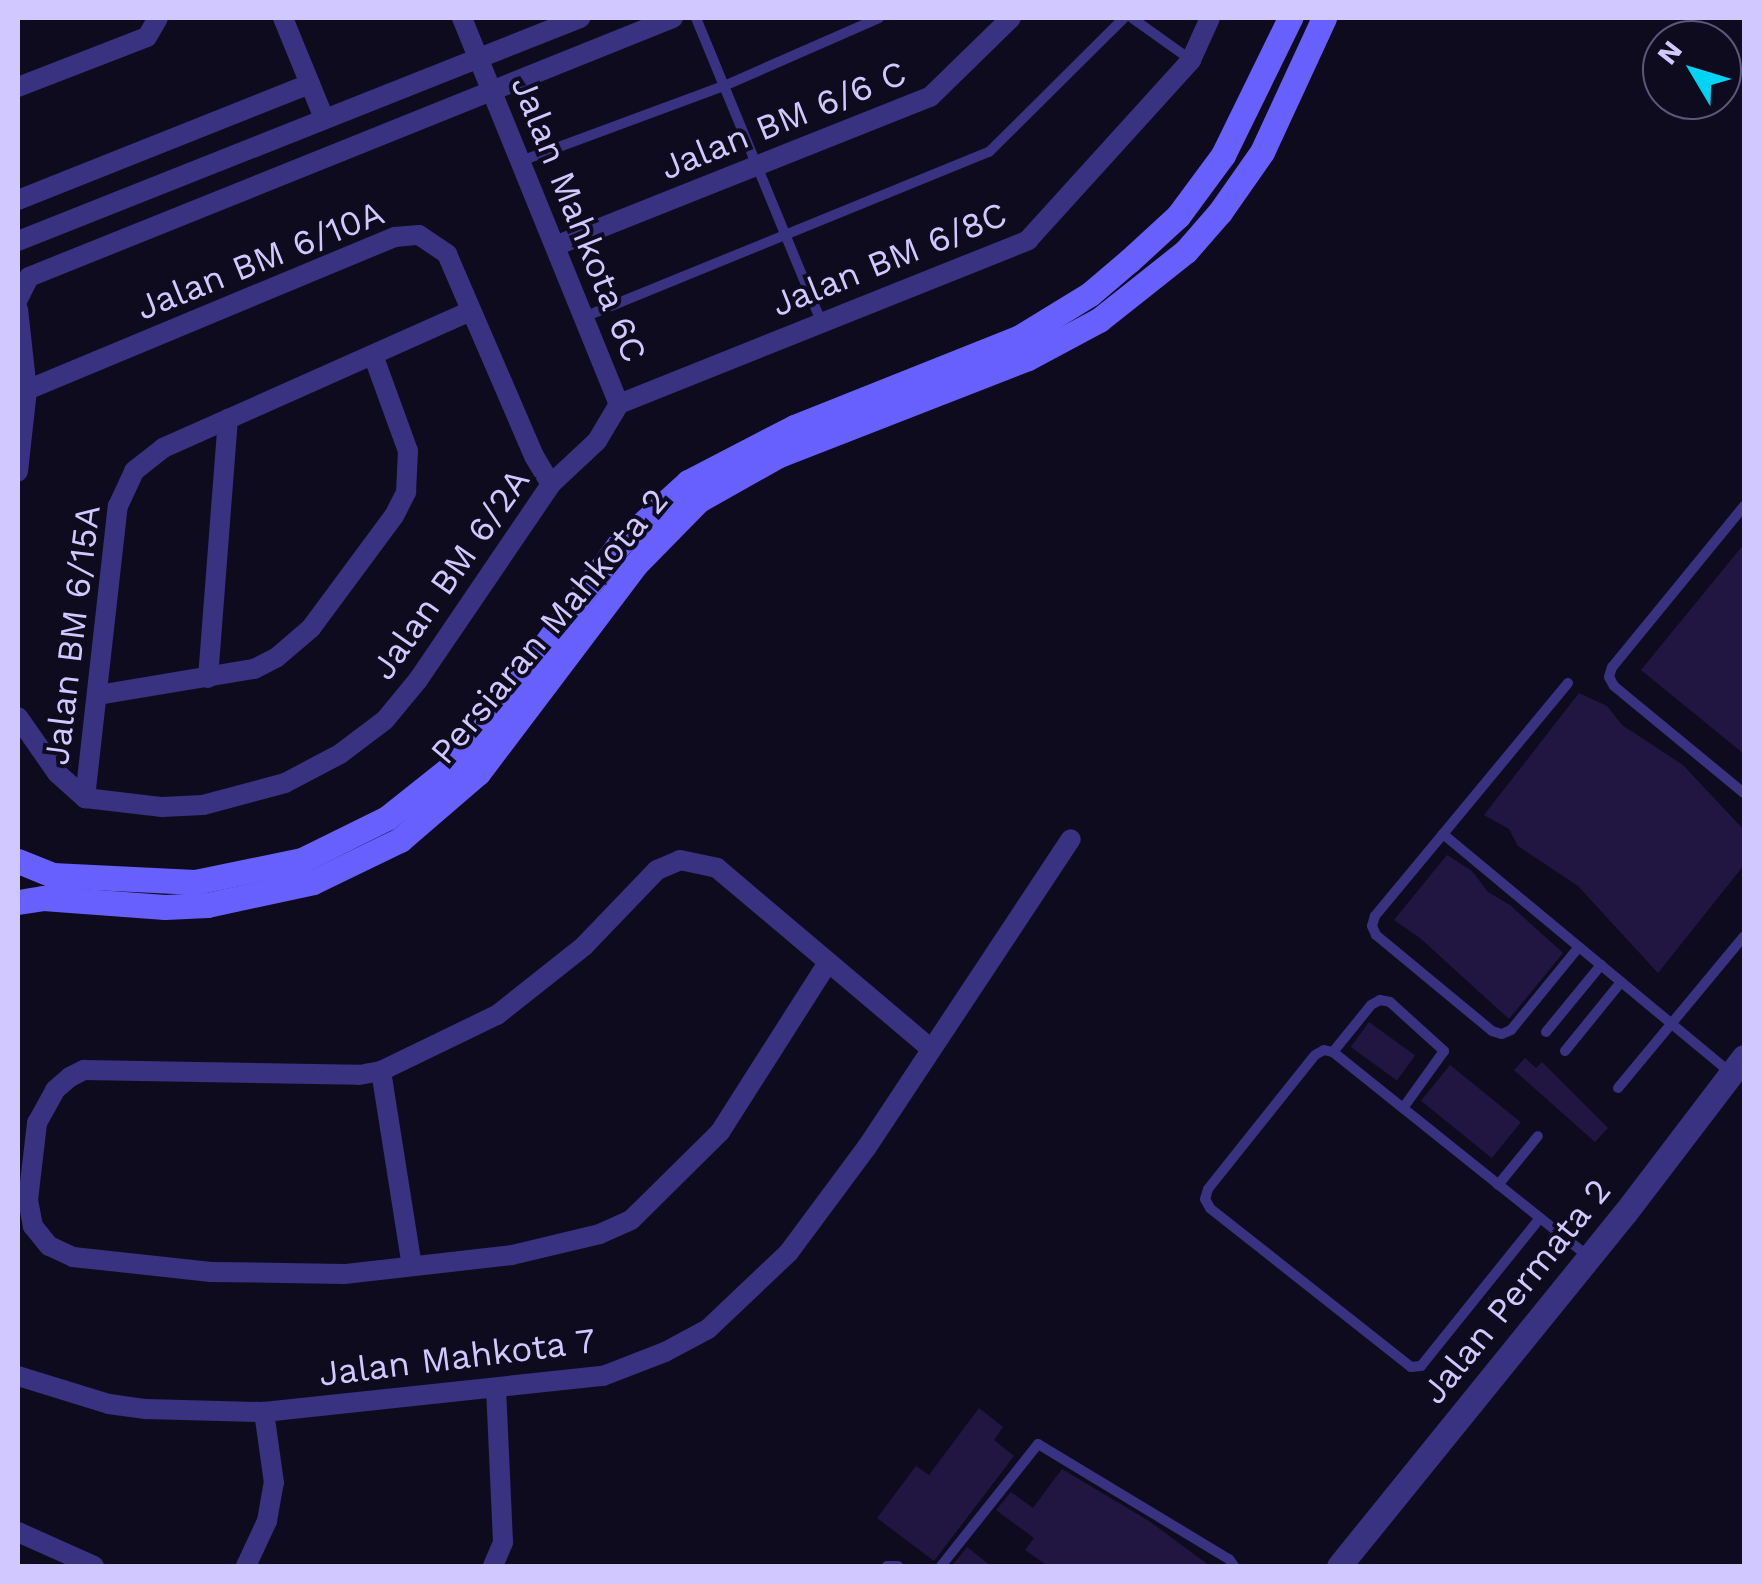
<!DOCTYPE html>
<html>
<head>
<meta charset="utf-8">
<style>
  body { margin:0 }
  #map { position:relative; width:1762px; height:1584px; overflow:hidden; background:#0f0b1f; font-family:"Work Sans",sans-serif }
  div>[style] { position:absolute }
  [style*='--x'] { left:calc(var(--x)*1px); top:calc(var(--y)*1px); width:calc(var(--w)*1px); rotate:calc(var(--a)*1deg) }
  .building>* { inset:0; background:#201641; transform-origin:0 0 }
  .service>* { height:10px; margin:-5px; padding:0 5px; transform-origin:5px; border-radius:5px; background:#383281 }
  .minor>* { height:20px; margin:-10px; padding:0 10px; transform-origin:10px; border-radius:10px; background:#383281 }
  .tertiary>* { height:25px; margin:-12.5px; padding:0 12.5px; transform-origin:12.5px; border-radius:12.5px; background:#383281 }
  .secondary>* { height:25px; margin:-12.5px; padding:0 12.5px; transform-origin:12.5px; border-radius:12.5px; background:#685fff }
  span { translate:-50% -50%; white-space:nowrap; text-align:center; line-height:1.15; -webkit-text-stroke:8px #0f0b1f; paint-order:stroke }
  .street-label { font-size:35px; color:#d0c8ff }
  .frame { position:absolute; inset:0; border:20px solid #d0c8ff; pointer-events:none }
  .north { position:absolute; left:1642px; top:20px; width:100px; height:100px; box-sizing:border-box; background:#0f0b1f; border:2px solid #5c5779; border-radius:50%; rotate:308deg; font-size:28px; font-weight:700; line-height:40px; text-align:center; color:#d0c8ff }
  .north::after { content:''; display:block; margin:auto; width:35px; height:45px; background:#00d4f3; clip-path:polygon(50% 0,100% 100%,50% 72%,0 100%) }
</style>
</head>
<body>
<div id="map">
  <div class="building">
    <div style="clip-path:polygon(1744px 544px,1744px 754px,1641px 670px)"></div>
    <div style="clip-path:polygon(1579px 693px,1607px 706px,1622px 725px,1683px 765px,1744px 830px,1744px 865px,1658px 973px,1578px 886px,1518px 846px,1509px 829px,1484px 815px)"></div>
    <div style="clip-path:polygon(1447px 855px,1472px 871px,1488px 892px,1510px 905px,1563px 953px,1509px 1019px,1420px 938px,1394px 920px)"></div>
    <div style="left:1369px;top:1022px;width:57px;height:31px;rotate:36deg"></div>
    <div style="clip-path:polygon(1525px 1058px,1536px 1068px,1542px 1062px,1608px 1128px,1595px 1142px,1514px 1070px)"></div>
    <div style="left:1450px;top:1065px;width:91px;height:46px;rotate:39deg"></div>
    <div style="clip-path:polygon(979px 1408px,1003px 1427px,994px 1440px,1014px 1456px,934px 1561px,877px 1518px,916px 1466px,929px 1475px)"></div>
    <div style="clip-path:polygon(1062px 1469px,1149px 1521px,1210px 1566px,1048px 1566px,1025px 1550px,1034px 1538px,996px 1510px,1011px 1492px,1033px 1508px)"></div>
    <div style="clip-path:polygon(967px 1547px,991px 1566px,952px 1566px)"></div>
  </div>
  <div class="service">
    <div style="--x:696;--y:18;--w:329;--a:67.6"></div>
    <div style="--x:1132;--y:18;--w:72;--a:35.4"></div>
    <div style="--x:521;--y:161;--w:216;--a:-20.3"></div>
    <div style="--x:724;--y:86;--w:169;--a:-23.7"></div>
    <div style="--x:584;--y:317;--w:437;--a:-22.2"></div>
    <div style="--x:989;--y:152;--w:190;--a:-44.8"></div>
    <div style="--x:1744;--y:506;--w:208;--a:129.3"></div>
    <div style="--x:1612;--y:667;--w:10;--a:107"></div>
    <div style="--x:1609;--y:677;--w:10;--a:61"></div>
    <div style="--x:1614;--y:686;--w:168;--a:39.5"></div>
    <div style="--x:1568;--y:683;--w:196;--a:129.6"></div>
    <div style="--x:1443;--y:834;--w:373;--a:39.7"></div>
    <div style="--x:1443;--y:834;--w:107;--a:129.7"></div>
    <div style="--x:1375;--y:916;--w:10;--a:107"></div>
    <div style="--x:1372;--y:926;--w:10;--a:66"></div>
    <div style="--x:1376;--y:935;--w:151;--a:39.6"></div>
    <div style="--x:1492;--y:1031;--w:10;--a:17"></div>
    <div style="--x:1502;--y:1034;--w:10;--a:-24"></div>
    <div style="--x:1511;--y:1030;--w:107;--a:-50.7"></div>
    <div style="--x:1546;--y:1032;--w:87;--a:-50.6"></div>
    <div style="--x:1565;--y:1051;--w:89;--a:-50.9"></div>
    <div style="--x:1333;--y:1052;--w:60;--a:-51"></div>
    <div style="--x:1371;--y:1005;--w:10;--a:-29"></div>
    <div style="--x:1380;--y:1000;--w:10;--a:11"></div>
    <div style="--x:1390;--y:1002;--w:73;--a:42.2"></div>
    <div style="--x:1444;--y:1051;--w:70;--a:125.7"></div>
    <div style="--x:1618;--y:1088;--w:197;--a:-50.3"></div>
    <div style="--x:1498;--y:1185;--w:63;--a:-50.8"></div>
    <div style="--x:1540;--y:1218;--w:190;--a:128.8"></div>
    <div style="--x:1421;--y:1366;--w:10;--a:174"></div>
    <div style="--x:1411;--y:1367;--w:256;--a:-141.7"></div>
    <div style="--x:1210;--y:1208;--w:10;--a:-119"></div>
    <div style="--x:1205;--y:1199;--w:10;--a:-73"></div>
    <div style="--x:1208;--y:1189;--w:171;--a:-51.4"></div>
    <div style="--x:1315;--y:1055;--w:10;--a:-29"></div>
    <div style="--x:1324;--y:1050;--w:9;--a:13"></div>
    <div style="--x:1333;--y:1052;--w:327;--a:38.7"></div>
    <div style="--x:887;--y:1566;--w:11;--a:0"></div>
    <div style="--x:941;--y:1566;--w:156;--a:-51.5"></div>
    <div style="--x:1038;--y:1444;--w:223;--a:31.1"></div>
    <div style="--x:1229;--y:1559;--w:9;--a:54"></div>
  </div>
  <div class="minor">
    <div style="--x:283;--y:18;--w:108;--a:67.7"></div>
    <div style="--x:462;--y:18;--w:417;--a:67.9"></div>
    <div style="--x:18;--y:87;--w:138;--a:-21.2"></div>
    <div style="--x:147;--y:37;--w:22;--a:-60"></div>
    <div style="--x:18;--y:200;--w:314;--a:-21.7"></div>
    <div style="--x:18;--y:241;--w:605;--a:-21.64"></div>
    <div style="--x:555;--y:246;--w:404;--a:-21.7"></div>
    <div style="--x:930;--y:97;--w:113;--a:-44.3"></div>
    <div style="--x:18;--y:299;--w:25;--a:-63"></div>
    <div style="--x:29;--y:277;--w:694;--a:-21.91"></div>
    <div style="--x:18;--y:309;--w:81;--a:83.7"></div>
    <div style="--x:27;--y:390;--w:82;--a:96.3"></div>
    <div style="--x:27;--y:390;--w:399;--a:-22.6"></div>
    <div style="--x:395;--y:237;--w:24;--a:-5"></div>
    <div style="--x:419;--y:235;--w:34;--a:34"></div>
    <div style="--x:447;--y:254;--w:220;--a:66.7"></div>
    <div style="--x:534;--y:456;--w:33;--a:59"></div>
    <div style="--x:619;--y:404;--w:441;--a:-21.8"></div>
    <div style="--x:1028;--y:240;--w:243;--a:-47.8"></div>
    <div style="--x:1191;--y:60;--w:46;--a:-65.7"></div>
    <div style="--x:208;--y:678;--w:260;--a:-85.6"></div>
    <div style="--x:98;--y:695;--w:158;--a:-9.5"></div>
    <div style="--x:254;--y:669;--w:25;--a:-27"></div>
    <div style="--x:276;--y:658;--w:46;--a:-40.6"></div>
    <div style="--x:311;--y:628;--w:139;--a:-53.5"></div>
    <div style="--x:394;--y:516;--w:27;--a:-63"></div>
    <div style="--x:406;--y:492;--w:41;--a:-87.2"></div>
    <div style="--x:408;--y:451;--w:102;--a:-110"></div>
    <div style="--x:18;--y:717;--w:68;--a:55.1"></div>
    <div style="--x:57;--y:773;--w:38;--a:42"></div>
    <div style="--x:85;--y:798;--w:78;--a:6.7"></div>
    <div style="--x:162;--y:807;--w:41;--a:-2.8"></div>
    <div style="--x:203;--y:805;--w:85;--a:-15"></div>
    <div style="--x:285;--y:783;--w:62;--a:-27.8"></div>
    <div style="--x:340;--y:754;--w:56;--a:-37.1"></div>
    <div style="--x:385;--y:720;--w:52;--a:-50.5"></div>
    <div style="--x:418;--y:680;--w:237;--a:-55.8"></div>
    <div style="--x:551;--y:484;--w:63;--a:-43.1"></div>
    <div style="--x:597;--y:441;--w:43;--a:-59.3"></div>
    <div style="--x:85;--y:798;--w:294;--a:-83.6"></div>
    <div style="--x:118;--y:506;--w:38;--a:-65"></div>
    <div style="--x:134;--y:471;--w:37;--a:-38"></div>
    <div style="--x:163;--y:448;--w:337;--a:-24"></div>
    <div style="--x:827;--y:964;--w:199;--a:122.5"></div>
    <div style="--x:720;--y:1132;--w:125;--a:135.3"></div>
    <div style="--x:631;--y:1220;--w:34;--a:156"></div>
    <div style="--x:600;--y:1234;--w:90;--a:166.6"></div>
    <div style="--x:512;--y:1255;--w:169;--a:173.5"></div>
    <div style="--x:344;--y:1274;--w:133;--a:-179.1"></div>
    <div style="--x:211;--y:1272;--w:139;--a:-173.8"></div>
    <div style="--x:73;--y:1257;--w:26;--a:-155"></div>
    <div style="--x:49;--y:1246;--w:26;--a:-129"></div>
    <div style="--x:33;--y:1226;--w:26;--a:-101"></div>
    <div style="--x:28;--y:1200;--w:78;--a:-83.3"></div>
    <div style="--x:37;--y:1123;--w:38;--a:-61"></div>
    <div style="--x:55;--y:1090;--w:20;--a:-41"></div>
    <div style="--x:70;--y:1077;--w:16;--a:-27"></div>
    <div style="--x:84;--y:1070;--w:275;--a:1"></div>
    <div style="--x:359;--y:1075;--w:22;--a:-10"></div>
    <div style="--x:381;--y:1071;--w:129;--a:-25.8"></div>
    <div style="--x:497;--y:1015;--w:111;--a:-38.4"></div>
    <div style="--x:584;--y:946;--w:105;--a:-46.2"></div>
    <div style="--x:657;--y:870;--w:25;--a:-23"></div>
    <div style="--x:680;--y:860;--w:38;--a:12"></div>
    <div style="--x:717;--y:868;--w:279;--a:40.2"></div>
    <div style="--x:381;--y:1071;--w:197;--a:81"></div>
    <div style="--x:18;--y:1376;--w:95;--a:17.1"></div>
    <div style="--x:109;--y:1404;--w:37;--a:8"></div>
    <div style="--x:146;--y:1409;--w:118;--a:1.5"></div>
    <div style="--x:264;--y:1412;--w:341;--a:-6.1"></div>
    <div style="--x:603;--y:1376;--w:66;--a:-21.2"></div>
    <div style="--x:665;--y:1352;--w:49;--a:-28.1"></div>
    <div style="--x:708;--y:1329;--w:112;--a:-43.5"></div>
    <div style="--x:789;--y:1252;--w:131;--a:-53.4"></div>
    <div style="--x:867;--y:1147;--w:369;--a:-56.5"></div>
    <div style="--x:18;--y:1532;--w:83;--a:24.1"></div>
    <div style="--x:246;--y:1566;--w:50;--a:-65"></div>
    <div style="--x:267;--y:1521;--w:39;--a:-80"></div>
    <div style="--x:274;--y:1483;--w:72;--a:-98"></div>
    <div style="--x:493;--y:1566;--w:26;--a:-67"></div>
    <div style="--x:503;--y:1542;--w:152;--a:-92.6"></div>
  </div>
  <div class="tertiary">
    <div style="--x:1339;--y:1566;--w:454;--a:-51"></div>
    <div style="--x:1625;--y:1213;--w:196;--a:-52.7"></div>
  </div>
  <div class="secondary">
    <div style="--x:18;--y:861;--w:37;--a:22"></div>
    <div style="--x:52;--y:875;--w:143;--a:2.8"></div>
    <div style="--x:195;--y:882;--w:109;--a:-11.6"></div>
    <div style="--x:302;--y:860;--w:95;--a:-26.3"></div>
    <div style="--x:387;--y:818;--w:93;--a:-38.5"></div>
    <div style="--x:460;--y:760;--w:266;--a:-53.6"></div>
    <div style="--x:618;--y:546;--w:95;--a:-42.4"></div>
    <div style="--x:688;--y:482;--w:119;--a:-27.4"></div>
    <div style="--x:794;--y:427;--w:243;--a:-21.7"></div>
    <div style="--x:1020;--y:337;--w:82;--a:-31.6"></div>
    <div style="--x:1090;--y:294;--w:52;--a:-40.4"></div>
    <div style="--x:1130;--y:260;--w:65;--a:-42.5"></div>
    <div style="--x:1178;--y:216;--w:76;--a:-53.6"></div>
    <div style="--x:1223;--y:155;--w:153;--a:-63.9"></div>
    <div style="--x:18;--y:902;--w:25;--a:-9"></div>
    <div style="--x:43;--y:898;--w:122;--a:4.2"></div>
    <div style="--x:165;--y:907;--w:42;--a:-2.7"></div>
    <div style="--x:207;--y:905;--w:108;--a:-12.2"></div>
    <div style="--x:313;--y:882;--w:97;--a:-25.8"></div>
    <div style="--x:400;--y:840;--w:103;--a:-40.7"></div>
    <div style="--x:478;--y:773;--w:262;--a:-52.9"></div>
    <div style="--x:636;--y:564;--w:90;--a:-45.5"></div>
    <div style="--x:699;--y:500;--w:92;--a:-29.4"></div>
    <div style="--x:779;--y:455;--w:267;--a:-21.3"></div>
    <div style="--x:1028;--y:358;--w:81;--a:-28.2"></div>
    <div style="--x:1099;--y:320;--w:111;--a:-38.4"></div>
    <div style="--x:1186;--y:251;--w:52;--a:-48.9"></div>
    <div style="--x:1220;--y:212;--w:73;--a:-55"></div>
    <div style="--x:1262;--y:152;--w:148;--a:-65.2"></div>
  </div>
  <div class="street-label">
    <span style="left:783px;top:120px;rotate:-22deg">Jalan BM 6/6 C</span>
    <span style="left:579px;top:219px;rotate:68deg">Jalan Mahkota 6C</span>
    <span style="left:889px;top:259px;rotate:-22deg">Jalan BM 6/8C</span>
    <span style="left:260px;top:260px;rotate:-22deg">Jalan BM 6/10A</span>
    <span style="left:450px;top:574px;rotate:-55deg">Jalan BM 6/2A</span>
    <span style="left:549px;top:626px;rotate:-50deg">Persiaran Mahkota 2</span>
    <span style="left:72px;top:635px;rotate:-83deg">Jalan BM 6/15A</span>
    <span style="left:1516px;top:1291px;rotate:-51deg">Jalan Permata 2</span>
    <span style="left:457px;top:1357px;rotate:-7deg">Jalan Mahkota 7</span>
  </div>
  <div class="frame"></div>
  <div class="north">N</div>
</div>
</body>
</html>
